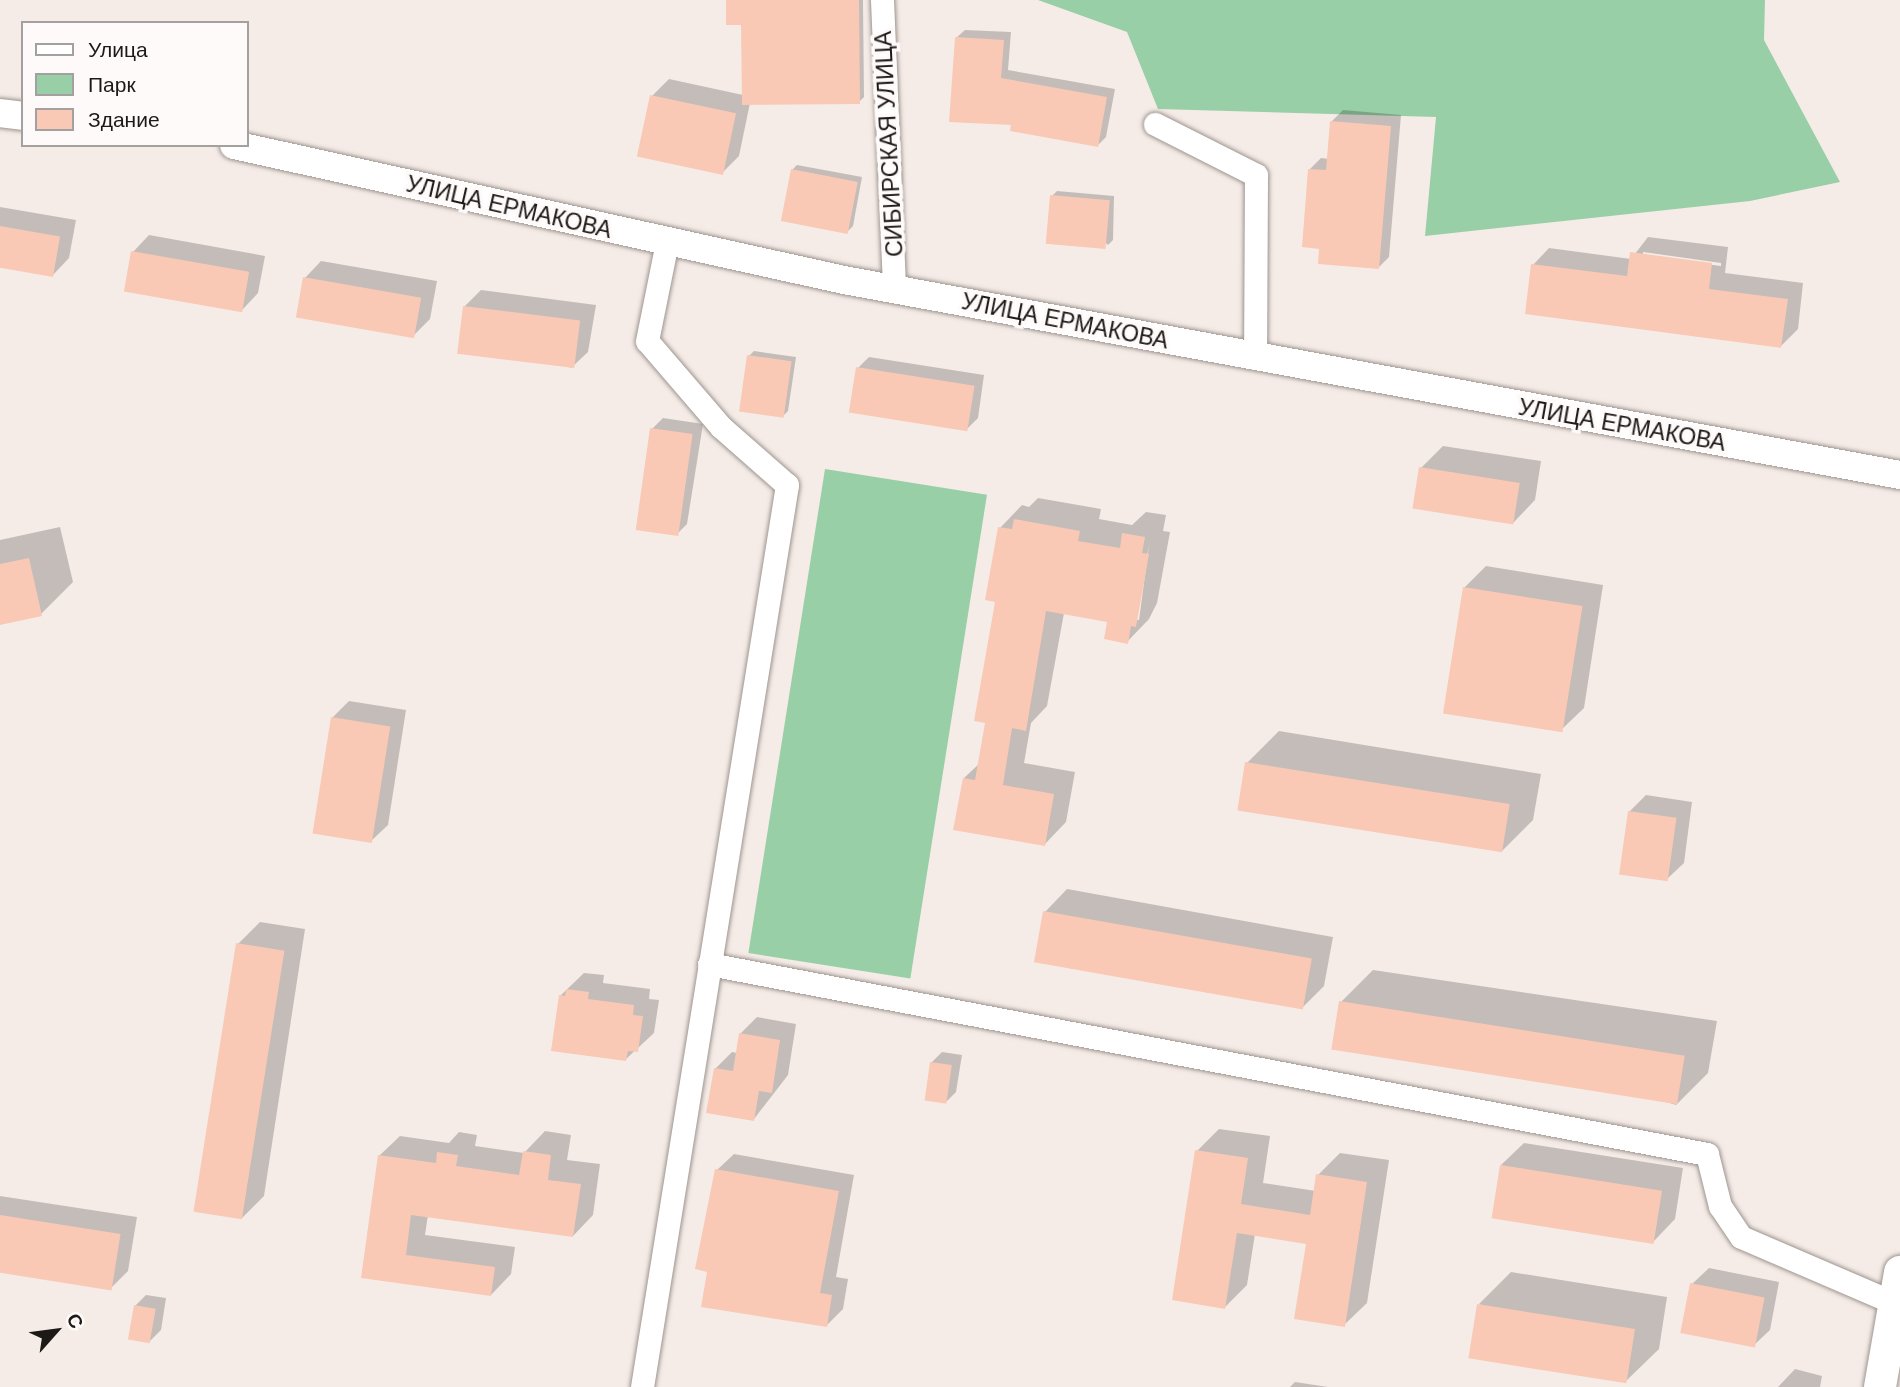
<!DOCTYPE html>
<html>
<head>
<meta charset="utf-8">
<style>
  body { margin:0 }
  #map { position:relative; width:1900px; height:1387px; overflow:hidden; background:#f6ece7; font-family:Helvetica,sans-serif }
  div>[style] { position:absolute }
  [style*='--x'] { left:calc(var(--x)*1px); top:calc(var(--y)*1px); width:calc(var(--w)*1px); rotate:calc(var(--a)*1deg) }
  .green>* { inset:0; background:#99cfa7; transform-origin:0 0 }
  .shadow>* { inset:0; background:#0003 }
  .building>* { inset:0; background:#f9c9b5; transform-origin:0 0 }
  .roads { filter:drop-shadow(0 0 2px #9d9490) drop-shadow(0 0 2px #9d9490) }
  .minor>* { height:23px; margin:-11.5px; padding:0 11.5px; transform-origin:11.5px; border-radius:11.5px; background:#fff }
  .tertiary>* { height:28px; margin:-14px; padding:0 14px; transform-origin:14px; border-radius:14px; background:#fff }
  .secondary>* { height:32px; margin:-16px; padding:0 16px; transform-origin:16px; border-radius:16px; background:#fff }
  span { translate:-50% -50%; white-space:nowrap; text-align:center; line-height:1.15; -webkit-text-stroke:7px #fefaf9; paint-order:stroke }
  .street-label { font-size:23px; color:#1c1917 }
  .legend { position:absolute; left:21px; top:21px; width:228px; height:126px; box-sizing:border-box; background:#fefaf9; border:2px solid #a4a09f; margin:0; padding:9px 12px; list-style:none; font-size:21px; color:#1c1917 }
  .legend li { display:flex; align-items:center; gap:14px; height:35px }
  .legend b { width:35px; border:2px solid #a4a09f }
  .north { position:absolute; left:21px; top:1296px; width:70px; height:70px; -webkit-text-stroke:5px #fefaf9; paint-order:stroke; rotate:62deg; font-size:19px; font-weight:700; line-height:28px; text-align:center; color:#1c1917 }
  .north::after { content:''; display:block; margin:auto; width:24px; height:32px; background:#1c1917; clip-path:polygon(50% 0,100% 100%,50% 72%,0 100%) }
</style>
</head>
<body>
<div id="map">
  <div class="green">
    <div style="clip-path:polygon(1038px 0,1765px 0,1764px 40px,1840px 182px,1750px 201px,1425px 236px,1436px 117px,1158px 109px,1127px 32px)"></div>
    <div style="left:825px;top:469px;width:164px;height:490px;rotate:9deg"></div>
  </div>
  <div class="shadow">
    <div style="clip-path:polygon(728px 0,863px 0,864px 97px,859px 102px,750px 103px,739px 156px,722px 173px,652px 96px,669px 79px,743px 95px,743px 23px)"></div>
    <div style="clip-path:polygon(965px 30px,1011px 32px,1008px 70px,1115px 89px,1106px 137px,1098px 145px,1013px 123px,956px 38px)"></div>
    <div style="clip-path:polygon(1343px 110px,1401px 115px,1389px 257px,1378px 268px,1321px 247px,1310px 169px,1321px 158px,1329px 159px,1332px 121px)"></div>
    <div style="clip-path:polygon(797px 165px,862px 177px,853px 226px,848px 231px,792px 170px)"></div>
    <div style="clip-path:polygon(1057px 191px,1114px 196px,1113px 240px,1108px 245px,1052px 196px)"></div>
    <div style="clip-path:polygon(0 207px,76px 220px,69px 258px,53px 275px,0 265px)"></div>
    <div style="clip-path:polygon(149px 235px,265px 256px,258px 293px,242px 310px,133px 252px)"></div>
    <div style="clip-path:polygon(evenodd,1648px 237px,1728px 247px,1725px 273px,1803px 283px,1798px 329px,1781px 346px,1533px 265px,1549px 248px,1631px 259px,1648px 237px,1643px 252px,1721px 263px,1721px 266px,1643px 256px,1643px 252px)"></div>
    <div style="clip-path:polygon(321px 261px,437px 281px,430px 319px,413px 336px,305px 278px)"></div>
    <div style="clip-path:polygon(481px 290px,596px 305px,588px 352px,571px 368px,464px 307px)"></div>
    <div style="clip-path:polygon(754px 351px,796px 357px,788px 411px,783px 416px,749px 356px)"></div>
    <div style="clip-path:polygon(869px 357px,984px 375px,978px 418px,967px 429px,858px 368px)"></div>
    <div style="clip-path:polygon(663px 418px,703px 424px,687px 524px,676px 535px,652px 429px)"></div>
    <div style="clip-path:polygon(1443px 446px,1541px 461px,1535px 500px,1513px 523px,1421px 468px)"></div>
    <div style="clip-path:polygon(evenodd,1038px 498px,1101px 509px,1099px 519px,1132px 525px,1146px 512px,1166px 515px,1163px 531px,1170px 532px,1157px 603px,1149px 619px,1127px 642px,1109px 621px,1064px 613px,1047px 706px,1031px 723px,1024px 763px,1075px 772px,1066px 822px,1044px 845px,964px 778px,980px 763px,987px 722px,1000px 528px,1022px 505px,1029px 507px,1038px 498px,1149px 545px,1139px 620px,1135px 620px,1149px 545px)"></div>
    <div style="clip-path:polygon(60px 527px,73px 582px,41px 614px,0 623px,0 540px)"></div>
    <div style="clip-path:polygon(1486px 566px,1603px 585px,1584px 708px,1561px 730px,1464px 588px)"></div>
    <div style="clip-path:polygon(349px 701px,406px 710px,388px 825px,371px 841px,332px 718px)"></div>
    <div style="clip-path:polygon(1279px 731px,1541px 774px,1533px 820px,1501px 852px,1247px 763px)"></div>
    <div style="clip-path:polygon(1646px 795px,1692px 802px,1684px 863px,1667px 879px,1629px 812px)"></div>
    <div style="clip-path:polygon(1067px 889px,1333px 937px,1324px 986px,1302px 1008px,1045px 912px)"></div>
    <div style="clip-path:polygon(260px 922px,305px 929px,264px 1196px,242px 1218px,238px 944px)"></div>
    <div style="clip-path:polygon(1373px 970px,1717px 1021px,1708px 1073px,1676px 1105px,1341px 1002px)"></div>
    <div style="clip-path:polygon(584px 973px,604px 975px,603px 983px,650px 989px,649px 999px,659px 1000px,654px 1033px,626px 1059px,560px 996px)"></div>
    <div style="clip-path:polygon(757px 1017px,796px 1024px,788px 1075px,754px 1119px,715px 1069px,732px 1052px,737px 1053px,740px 1034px)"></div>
    <div style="clip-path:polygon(942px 1052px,962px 1055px,956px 1092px,945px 1103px,931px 1063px)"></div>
    <div style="clip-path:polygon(1219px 1129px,1270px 1136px,1263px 1183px,1316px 1191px,1318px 1175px,1340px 1153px,1389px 1160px,1367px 1303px,1344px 1325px,1308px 1242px,1255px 1234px,1247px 1285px,1225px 1307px,1197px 1151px)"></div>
    <div style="clip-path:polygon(545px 1131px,571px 1135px,567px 1160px,600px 1164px,593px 1215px,573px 1236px,428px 1215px,425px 1235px,515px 1247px,511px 1274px,491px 1295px,363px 1277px,379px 1156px,400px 1136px,449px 1143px,459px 1132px,477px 1135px,475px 1146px,524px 1153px)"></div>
    <div style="clip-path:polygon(1524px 1143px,1683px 1168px,1675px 1219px,1653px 1242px,1501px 1165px)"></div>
    <div style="clip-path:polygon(734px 1154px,854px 1175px,836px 1277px,848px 1279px,843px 1309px,827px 1325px,709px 1270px,717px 1170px)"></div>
    <div style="clip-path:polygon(0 1196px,137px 1217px,128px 1271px,111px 1288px,0 1270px)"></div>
    <div style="clip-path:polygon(1709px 1268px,1779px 1282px,1770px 1330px,1753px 1346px,1692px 1284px)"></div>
    <div style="clip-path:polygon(1511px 1272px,1667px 1297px,1659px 1349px,1626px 1381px,1479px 1304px)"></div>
    <div style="clip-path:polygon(146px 1295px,166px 1298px,161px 1330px,150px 1341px,135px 1306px)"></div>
    <div style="clip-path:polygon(1795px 1369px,1822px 1376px,1820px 1387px,1778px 1387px)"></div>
    <div style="clip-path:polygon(1295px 1382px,1328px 1387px,1290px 1387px)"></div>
  </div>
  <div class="building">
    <div style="clip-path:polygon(726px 0,859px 0,860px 104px,742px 105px,741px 25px,726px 25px)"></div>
    <div style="clip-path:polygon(955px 37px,1004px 40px,1001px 78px,1107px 97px,1098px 147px,1010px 131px,1011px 125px,949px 122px)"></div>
    <div style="left:650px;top:95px;width:88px;height:63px;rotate:12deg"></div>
    <div style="clip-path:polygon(1330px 121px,1391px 126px,1379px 269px,1318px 264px,1319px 249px,1302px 247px,1308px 169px,1326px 170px)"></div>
    <div style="left:791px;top:169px;width:68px;height:53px;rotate:11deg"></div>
    <div style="left:1050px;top:195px;width:60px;height:49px;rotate:5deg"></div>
    <div style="left:0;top:226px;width:61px;height:41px;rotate:10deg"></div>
    <div style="left:131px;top:251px;width:120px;height:41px;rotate:10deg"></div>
    <div style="clip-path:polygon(1630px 252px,1712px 263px,1709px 289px,1788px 299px,1781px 348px,1525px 314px,1531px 264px,1627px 276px)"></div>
    <div style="left:303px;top:277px;width:120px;height:41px;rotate:10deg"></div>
    <div style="left:463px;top:306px;width:118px;height:48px;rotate:7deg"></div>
    <div style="left:747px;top:355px;width:45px;height:57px;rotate:8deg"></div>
    <div style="left:856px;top:367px;width:120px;height:46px;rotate:9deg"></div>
    <div style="left:650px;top:428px;width:43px;height:103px;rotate:8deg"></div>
    <div style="left:1419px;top:467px;width:102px;height:42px;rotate:9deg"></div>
    <div style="clip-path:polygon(1014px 519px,1080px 531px,1078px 541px,1120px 548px,1122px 533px,1145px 537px,1142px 553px,1149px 554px,1136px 627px,1131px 626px,1128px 644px,1104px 639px,1107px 622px,1046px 611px,1026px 731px,1012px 728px,1003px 785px,1054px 794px,1045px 846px,953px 830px,963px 778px,975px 780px,985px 723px,974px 721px,995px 602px,985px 600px,998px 527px,1012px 529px)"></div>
    <div style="clip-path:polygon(29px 558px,42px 616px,0 625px,0 564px)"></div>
    <div style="left:1463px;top:587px;width:121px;height:128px;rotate:9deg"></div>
    <div style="left:331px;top:717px;width:60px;height:118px;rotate:9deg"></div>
    <div style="left:1245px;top:762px;width:268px;height:49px;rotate:9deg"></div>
    <div style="left:1628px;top:811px;width:49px;height:64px;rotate:8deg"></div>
    <div style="left:1043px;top:911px;width:273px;height:52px;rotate:10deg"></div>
    <div style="left:236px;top:943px;width:49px;height:272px;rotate:9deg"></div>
    <div style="clip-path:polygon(566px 989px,589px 992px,588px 999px,634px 1005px,633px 1015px,643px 1016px,638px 1052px,628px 1051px,626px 1061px,551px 1051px,559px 995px,565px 996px)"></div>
    <div style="left:1339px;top:1001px;width:350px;height:49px;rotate:9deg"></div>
    <div style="clip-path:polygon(739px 1033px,780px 1040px,772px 1093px,759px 1091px,754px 1121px,706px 1113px,714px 1068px,733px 1071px)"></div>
    <div style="left:930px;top:1062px;width:22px;height:39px;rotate:8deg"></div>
    <div style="clip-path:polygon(1195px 1150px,1248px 1158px,1241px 1204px,1310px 1215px,1316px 1174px,1367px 1182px,1345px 1327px,1294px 1319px,1306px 1244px,1237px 1233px,1225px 1309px,1172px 1300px)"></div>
    <div style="clip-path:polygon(523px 1151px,551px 1155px,548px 1180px,581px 1184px,573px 1237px,411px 1215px,406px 1255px,495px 1267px,491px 1296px,361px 1278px,378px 1155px,436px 1163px,437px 1152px,458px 1155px,456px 1166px,519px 1175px)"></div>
    <div style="left:1500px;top:1165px;width:164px;height:54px;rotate:9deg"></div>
    <div style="clip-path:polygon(715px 1169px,839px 1191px,820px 1293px,832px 1295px,827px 1327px,701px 1307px,707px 1272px,695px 1269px)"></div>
    <div style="left:0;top:1215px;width:122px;height:57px;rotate:9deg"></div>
    <div style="left:1690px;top:1283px;width:76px;height:51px;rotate:11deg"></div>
    <div style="left:1477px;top:1304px;width:160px;height:55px;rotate:9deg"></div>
    <div style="left:134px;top:1305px;width:22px;height:35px;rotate:10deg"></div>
  </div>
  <div class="roads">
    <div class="minor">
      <div style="--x:882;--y:0;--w:287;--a:87.6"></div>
      <div style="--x:1155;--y:124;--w:113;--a:26.8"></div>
      <div style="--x:1256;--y:175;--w:183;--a:90.3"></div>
      <div style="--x:709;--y:964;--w:1016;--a:10.78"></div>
      <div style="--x:1707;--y:1154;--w:54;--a:76"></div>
      <div style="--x:1720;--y:1206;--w:37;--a:56"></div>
      <div style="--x:1741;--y:1237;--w:167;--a:23.3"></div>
      <div style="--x:642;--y:1387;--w:914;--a:-80.87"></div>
      <div style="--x:787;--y:485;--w:88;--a:-138.7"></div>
      <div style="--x:721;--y:427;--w:113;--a:-130.7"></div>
      <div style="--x:647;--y:341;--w:101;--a:-78.6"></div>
    </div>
    <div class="tertiary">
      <div style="--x:0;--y:113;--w:23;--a:7"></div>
      <div style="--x:234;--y:145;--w:625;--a:12.48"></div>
      <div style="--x:844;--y:280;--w:1074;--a:10.46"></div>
    </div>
    <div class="secondary">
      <div style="--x:1880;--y:1387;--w:117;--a:-80.1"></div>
    </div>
  </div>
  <div class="street-label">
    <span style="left:889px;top:144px;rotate:-93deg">СИБИРСКАЯ УЛИЦА</span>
    <span style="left:509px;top:207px;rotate:13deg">УЛИЦА ЕРМАКОВА</span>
    <span style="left:1065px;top:321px;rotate:11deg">УЛИЦА ЕРМАКОВА</span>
    <span style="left:1622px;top:425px;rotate:10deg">УЛИЦА ЕРМАКОВА</span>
  </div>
  <ul class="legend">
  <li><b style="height:9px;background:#fff"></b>Улица</li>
  <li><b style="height:19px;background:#99cfa7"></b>Парк</li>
  <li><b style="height:19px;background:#f9c9b5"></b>Здание</li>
  </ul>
  <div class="north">С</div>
</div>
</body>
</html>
